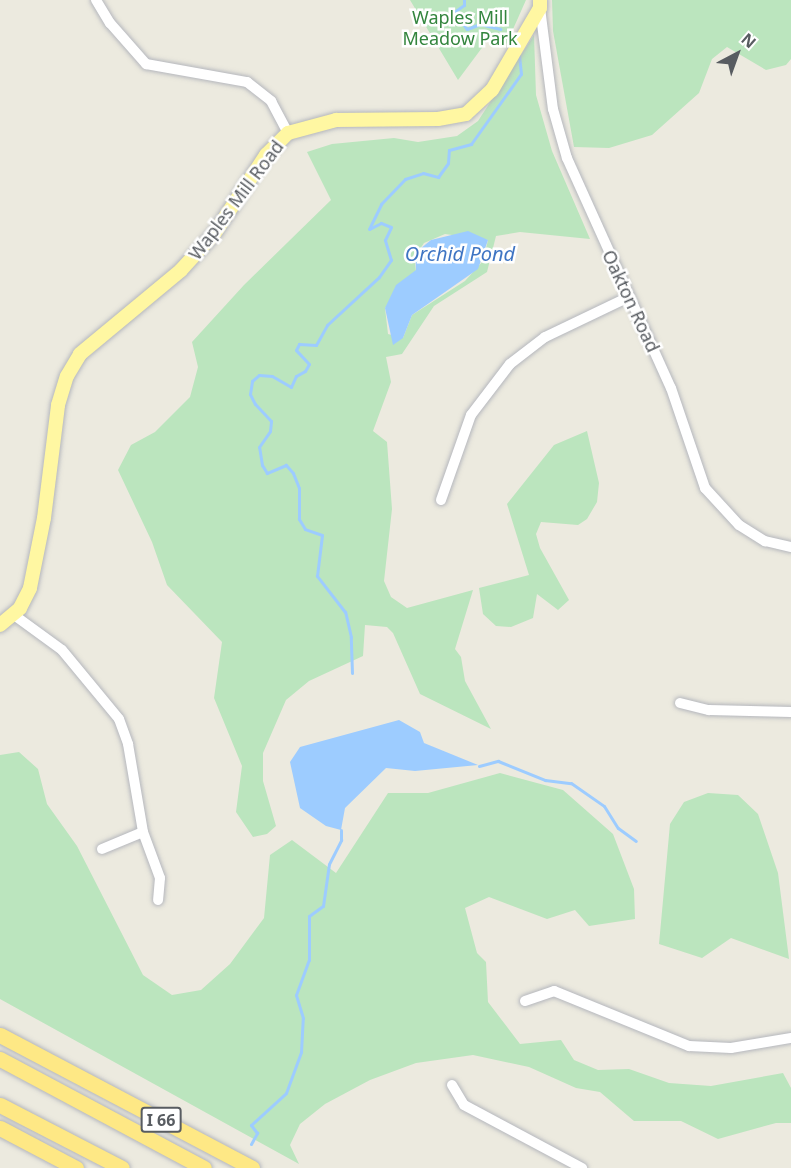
<!DOCTYPE html>
<style>
body{margin:0}
#map{position:relative;width:791px;height:1168px;overflow:hidden;background:#eceadf;font-family:"Noto Sans",sans-serif}
div>[style]{position:absolute}
.green>*{inset:0;background:#bbe5be}
.water>*{inset:0;background:#9dccff}
.stream>*{height:3px;margin:-1.5px;padding:0 1.5px;transform-origin:1.5px;border-radius:1.5px;background:#9dccff}
.roads{filter:drop-shadow(0 0 2px #b5b7bd) drop-shadow(0 0 2px #b5b7bd)}
.minor>*{height:10px;margin:-5px;padding:0 5px;transform-origin:5px;border-radius:5px;background:#fff}
.major>*{height:14px;margin:-7px;padding:0 7px;transform-origin:7px;border-radius:7px;background:#fff7a2}
.highway>*{height:15px;margin:-7.5px;padding:0 7.5px;transform-origin:7.5px;border-radius:7.5px;background:#fee885}
span{translate:-50% -50%;white-space:nowrap;text-align:center;line-height:1.15;-webkit-text-stroke:5px #fff;paint-order:stroke}
.shield-label span{padding:2px 4px;background:#fff;border:2px solid;border-radius:4px;-webkit-text-stroke-width:0}
.shield-label{font-size:16px;color:#585c61;font-weight:700}
.park-label{font-size:18px;color:#33853e}
.street-label{font-size:18px;color:#585c61}
.water-label{font-size:20px;color:#3f75c3;font-style:italic}
.north{position:absolute;left:707px;top:24px;width:60px;height:60px;-webkit-text-stroke:4px #fff;paint-order:stroke;rotate:41deg;font-size:16px;font-weight:700;line-height:24px;text-align:center;color:#585c61}
.north::after{content:'';display:block;margin:auto;width:21px;height:27px;background:#585c61;clip-path:polygon(50% 0,100% 100%,50% 72%,0 100%)}
</style>
<div id="map">
<div class="green">
<i style="clip-path:polygon(410px 0,526px 0,506px 45px,490px 37px,458px 80px)"></i>
<i style="clip-path:polygon(552px 0,791px 0,791px 59px,786px 65px,766px 70px,727px 47px,712px 59px,699px 93px,652px 135px,609px 148px,574px 147px,553px 31px)"></i>
<i style="clip-path:polygon(evenodd,534px 35px,536px 95px,552px 151px,590px 239px,520px 232px,496px 236px,487px 272px,434px 306px,402px 354px,386px 357px,391px 382px,373px 431px,387px 442px,392px 509px,384px 581px,391px 597px,407px 608px,473px 590px,455px 649px,461px 657px,465px 681px,491px 729px,420px 694px,393px 633px,387px 627px,365px 625px,363px 656px,309px 681px,286px 700px,263px 753px,263px 781px,276px 826px,267px 834px,253px 837px,236px 812px,242px 766px,214px 698px,222px 642px,167px 585px,152px 542px,118px 470px,131px 445px,155px 432px,190px 397px,198px 367px,192px 342px,244px 285px,331px 200px,307px 152px,332px 144px,394px 138px,418px 142px,457px 136px,478px 121px,534px 35px,445px 234px,488px 240px,483px 261px,465px 281px,412px 315px,403px 338px,388px 334px,385px 308px,416px 271px,414px 258px,424px 243px,445px 234px)"></i>
<i style="clip-path:polygon(587px 431px,599px 483px,597px 502px,587px 519px,578px 525px,541px 522px,536px 534px,540px 548px,569px 600px,558px 610px,537px 594px,533px 618px,511px 627px,496px 626px,483px 614px,479px 588px,529px 575px,507px 504px,554px 445px)"></i>
<i style="clip-path:polygon(19px 752px,38px 769px,47px 804px,77px 846px,143px 975px,172px 995px,201px 990px,230px 964px,264px 918px,270px 855px,292px 840px,336px 873px,388px 793px,428px 793px,500px 773px,563px 790px,613px 834px,634px 889px,635px 919px,589px 926px,575px 910px,547px 919px,489px 897px,465px 908px,477px 953px,486px 962px,488px 1002px,520px 1044px,561px 1040px,574px 1060px,598px 1070px,629px 1069px,669px 1083px,711px 1086px,783px 1073px,791px 1088px,791px 1123px,776px 1123px,718px 1139px,681px 1121px,634px 1121px,600px 1092px,576px 1088px,529px 1067px,473px 1055px,416px 1063px,370px 1080px,325px 1104px,300px 1124px,290px 1145px,299px 1164px,0 999px,0 755px)"></i>
<i style="clip-path:polygon(708px 793px,738px 795px,758px 814px,778px 873px,789px 959px,731px 938px,702px 958px,659px 944px,670px 824px,684px 802px)"></i>
</div>
<div class="water">
<i style="clip-path:polygon(468px 231px,488px 240px,478px 269px,412px 315px,403px 338px,393px 345px,385px 308px,396px 285px,416px 270px,415px 253px,431px 240px)"></i>
<i style="clip-path:polygon(399px 720px,420px 732px,424px 743px,478px 765px,415px 771px,386px 768px,345px 808px,341px 830px,326px 826px,300px 808px,290px 762px,300px 747px)"></i>
</div>
<div class="stream">
<i style="left:464px;top:0;width:5px;rotate:90deg"></i>
<i style="left:464px;top:5px;width:12px;rotate:145deg"></i>
<i style="left:454px;top:12px;width:21px;rotate:53deg"></i>
<i style="left:467px;top:29px;width:14px;rotate:-21deg"></i>
<i style="left:480px;top:24px;width:21px;rotate:14deg"></i>
<i style="left:352px;top:673px;width:36px;rotate:-92deg"></i>
<i style="left:351px;top:637px;width:26px;rotate:-103deg"></i>
<i style="left:345px;top:612px;width:46px;rotate:-127.9deg"></i>
<i style="left:317px;top:576px;width:41px;rotate:-83deg"></i>
<i style="left:322px;top:535px;width:18px;rotate:-161deg"></i>
<i style="left:305px;top:529px;width:12px;rotate:-121deg"></i>
<i style="left:299px;top:519px;width:31px;rotate:-90deg"></i>
<i style="left:299px;top:488px;width:16px;rotate:-112deg"></i>
<i style="left:293px;top:473px;width:11px;rotate:-131deg"></i>
<i style="left:286px;top:465px;width:21px;rotate:157deg"></i>
<i style="left:267px;top:473px;width:9px;rotate:-122deg"></i>
<i style="left:262px;top:465px;width:18px;rotate:-99deg"></i>
<i style="left:259px;top:447px;width:19px;rotate:-55deg"></i>
<i style="left:270px;top:431px;width:10px;rotate:-84deg"></i>
<i style="left:271px;top:421px;width:23px;rotate:-133deg"></i>
<i style="left:255px;top:404px;width:11px;rotate:-117deg"></i>
<i style="left:250px;top:394px;width:13px;rotate:-81deg"></i>
<i style="left:252px;top:381px;width:9px;rotate:-41deg"></i>
<i style="left:259px;top:375px;width:13px;rotate:4deg"></i>
<i style="left:272px;top:376px;width:22px;rotate:30deg"></i>
<i style="left:291px;top:387px;width:12px;rotate:-66deg"></i>
<i style="left:296px;top:376px;width:10px;rotate:-29deg"></i>
<i style="left:305px;top:371px;width:8px;rotate:-60deg"></i>
<i style="left:309px;top:364px;width:19px;rotate:-133deg"></i>
<i style="left:296px;top:350px;width:7px;rotate:-63deg"></i>
<i style="left:299px;top:344px;width:17px;rotate:3deg"></i>
<i style="left:316px;top:345px;width:23px;rotate:-61deg"></i>
<i style="left:327px;top:325px;width:71px;rotate:-42.7deg"></i>
<i style="left:379px;top:277px;width:21px;rotate:-55deg"></i>
<i style="left:391px;top:260px;width:21px;rotate:-107deg"></i>
<i style="left:385px;top:240px;width:14px;rotate:-65deg"></i>
<i style="left:391px;top:227px;width:11px;rotate:-158deg"></i>
<i style="left:381px;top:223px;width:13px;rotate:153deg"></i>
<i style="left:369px;top:229px;width:28px;rotate:-64deg"></i>
<i style="left:381px;top:204px;width:35px;rotate:-46deg"></i>
<i style="left:405px;top:179px;width:19px;rotate:-18deg"></i>
<i style="left:423px;top:173px;width:16px;rotate:15deg"></i>
<i style="left:438px;top:177px;width:17px;rotate:-54deg"></i>
<i style="left:448px;top:163px;width:13px;rotate:-86deg"></i>
<i style="left:449px;top:150px;width:23px;rotate:-15deg"></i>
<i style="left:471px;top:144px;width:86px;rotate:-54.5deg"></i>
<i style="left:521px;top:74px;width:19px;rotate:-96deg"></i>
<i style="left:479px;top:766px;width:20px;rotate:-15deg"></i>
<i style="left:498px;top:761px;width:51px;rotate:22deg"></i>
<i style="left:545px;top:780px;width:26px;rotate:7deg"></i>
<i style="left:571px;top:783px;width:40px;rotate:34.9deg"></i>
<i style="left:604px;top:806px;width:26px;rotate:58deg"></i>
<i style="left:618px;top:828px;width:22px;rotate:36deg"></i>
<i style="left:251px;top:1144px;width:13px;rotate:-61deg"></i>
<i style="left:257px;top:1133px;width:10px;rotate:-127deg"></i>
<i style="left:251px;top:1125px;width:47px;rotate:-42.4deg"></i>
<i style="left:286px;top:1093px;width:44px;rotate:-69.9deg"></i>
<i style="left:301px;top:1052px;width:34px;rotate:-87deg"></i>
<i style="left:303px;top:1018px;width:24px;rotate:-107deg"></i>
<i style="left:296px;top:995px;width:37px;rotate:-70deg"></i>
<i style="left:309px;top:960px;width:44px;rotate:-90deg"></i>
<i style="left:309px;top:916px;width:17px;rotate:-36deg"></i>
<i style="left:323px;top:906px;width:42px;rotate:-81.9deg"></i>
<i style="left:329px;top:864px;width:27px;rotate:-63deg"></i>
<i style="left:341px;top:840px;width:10px;rotate:-90deg"></i>
</div>
<div class="roads">
<div class="minor">
<i style="left:96px;top:0;width:27px;rotate:59deg"></i>
<i style="left:110px;top:23px;width:55px;rotate:48.7deg"></i>
<i style="left:146px;top:64px;width:103px;rotate:10.1deg"></i>
<i style="left:247px;top:82px;width:31px;rotate:38deg"></i>
<i style="left:271px;top:101px;width:36px;rotate:62deg"></i>
<i style="left:540px;top:8px;width:102px;rotate:82.7deg"></i>
<i style="left:553px;top:109px;width:51px;rotate:74.1deg"></i>
<i style="left:567px;top:158px;width:252px;rotate:65.7deg"></i>
<i style="left:671px;top:388px;width:106px;rotate:71.2deg"></i>
<i style="left:705px;top:488px;width:50px;rotate:47.4deg"></i>
<i style="left:739px;top:525px;width:31px;rotate:32deg"></i>
<i style="left:765px;top:541px;width:27px;rotate:13deg"></i>
<i style="left:441px;top:500px;width:90px;rotate:-70.6deg"></i>
<i style="left:471px;top:415px;width:64px;rotate:-52.6deg"></i>
<i style="left:510px;top:364px;width:44px;rotate:-37.6deg"></i>
<i style="left:545px;top:337px;width:93px;rotate:-25.5deg"></i>
<i style="left:14px;top:615px;width:59px;rotate:36.1deg"></i>
<i style="left:62px;top:650px;width:89px;rotate:50.4deg"></i>
<i style="left:119px;top:719px;width:27px;rotate:70deg"></i>
<i style="left:128px;top:744px;width:89px;rotate:80.3deg"></i>
<i style="left:143px;top:832px;width:49px;rotate:69.7deg"></i>
<i style="left:160px;top:878px;width:22px;rotate:95deg"></i>
<i style="left:680px;top:703px;width:30px;rotate:14deg"></i>
<i style="left:709px;top:710px;width:82px;rotate:1.4deg"></i>
<i style="left:102px;top:849px;width:44px;rotate:-22.5deg"></i>
<i style="left:525px;top:1001px;width:31px;rotate:-19deg"></i>
<i style="left:554px;top:991px;width:146px;rotate:22.2deg"></i>
<i style="left:689px;top:1046px;width:42px;rotate:2.7deg"></i>
<i style="left:731px;top:1048px;width:61px;rotate:-9.5deg"></i>
<i style="left:452px;top:1085px;width:23px;rotate:59deg"></i>
<i style="left:464px;top:1105px;width:134px;rotate:28.1deg"></i>
</div>
<div class="major">
<i style="left:0;top:625px;width:26px;rotate:-40deg"></i>
<i style="left:20px;top:608px;width:22px;rotate:-63deg"></i>
<i style="left:30px;top:588px;width:71px;rotate:-78.7deg"></i>
<i style="left:44px;top:518px;width:114px;rotate:-82.9deg"></i>
<i style="left:58px;top:405px;width:30px;rotate:-73deg"></i>
<i style="left:67px;top:376px;width:26px;rotate:-59deg"></i>
<i style="left:80px;top:354px;width:131px;rotate:-39.7deg"></i>
<i style="left:181px;top:270px;width:49px;rotate:-47.5deg"></i>
<i style="left:214px;top:234px;width:95px;rotate:-56.6deg"></i>
<i style="left:266px;top:155px;width:31px;rotate:-45deg"></i>
<i style="left:288px;top:133px;width:50px;rotate:-15.2deg"></i>
<i style="left:336px;top:120px;width:102px;rotate:-0.6deg"></i>
<i style="left:438px;top:119px;width:28px;rotate:-10deg"></i>
<i style="left:466px;top:114px;width:35px;rotate:-43deg"></i>
<i style="left:492px;top:90px;width:95px;rotate:-59.7deg"></i>
<i style="left:540px;top:8px;width:8px;rotate:-90deg"></i>
</div>
<div class="highway">
<i style="left:0;top:1035px;width:285px;rotate:27.8deg"></i>
<i style="left:0;top:1059px;width:231px;rotate:28.1deg"></i>
<i style="left:0;top:1105px;width:137px;rotate:27.3deg"></i>
<i style="left:0;top:1128px;width:86px;rotate:27.8deg"></i>
</div>
</div>
<div class="shield-label">
<span style="left:161px;top:1120px">I 66</span>
</div>
<div class="park-label">
<span style="left:460px;top:28px">Waples Mill<br>Meadow Park</span>
</div>
<div class="street-label">
<span style="left:236px;top:200px;rotate:-53deg">Waples Mill Road</span>
<span style="left:631px;top:301px;rotate:65deg">Oakton Road</span>
</div>
<div class="water-label">
<span style="left:460px;top:253px">Orchid Pond</span>
</div>
<div class="north">N</div>
</div>
